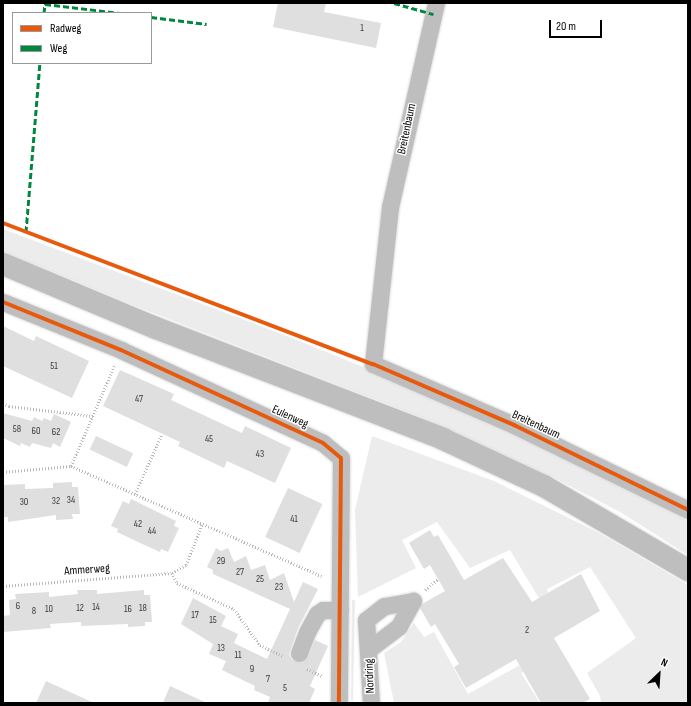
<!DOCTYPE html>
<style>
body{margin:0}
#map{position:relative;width:691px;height:706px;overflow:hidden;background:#fff;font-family:"Sofia Sans Condensed",sans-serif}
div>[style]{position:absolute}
.green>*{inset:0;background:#ececec}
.building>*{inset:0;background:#dfdfdf;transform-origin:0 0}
.path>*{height:2.5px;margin-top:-1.25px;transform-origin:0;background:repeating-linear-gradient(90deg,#b9b9b9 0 1px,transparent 0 3px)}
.roads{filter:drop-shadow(0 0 1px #dbdbdb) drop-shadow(0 0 1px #dbdbdb)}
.minor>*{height:17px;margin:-8.5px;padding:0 8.5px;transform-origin:8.5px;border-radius:8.5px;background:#bebebe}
.major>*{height:22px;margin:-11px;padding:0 11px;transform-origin:11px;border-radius:11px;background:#bebebe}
.quiet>*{height:3px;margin-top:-1.5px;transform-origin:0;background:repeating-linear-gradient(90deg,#00873e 0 6px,transparent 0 9px)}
.cycleway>*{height:4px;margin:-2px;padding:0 2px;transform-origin:2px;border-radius:2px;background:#e8590c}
span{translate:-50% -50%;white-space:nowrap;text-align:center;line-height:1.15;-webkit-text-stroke:3px #fff;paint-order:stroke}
.number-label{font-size:10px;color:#383838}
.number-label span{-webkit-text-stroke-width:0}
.street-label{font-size:12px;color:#000}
.frame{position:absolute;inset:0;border:4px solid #000;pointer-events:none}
.legend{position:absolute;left:12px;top:12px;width:140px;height:52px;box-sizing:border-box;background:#fff;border:1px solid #999;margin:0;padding:5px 7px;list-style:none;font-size:12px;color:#000}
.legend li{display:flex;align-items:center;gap:8px;height:20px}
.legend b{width:20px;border:1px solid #999}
.north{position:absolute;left:639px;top:654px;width:40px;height:40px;-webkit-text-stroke:3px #fff;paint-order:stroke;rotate:25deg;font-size:11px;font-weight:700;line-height:16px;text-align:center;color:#000}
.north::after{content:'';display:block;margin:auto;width:14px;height:18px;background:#000;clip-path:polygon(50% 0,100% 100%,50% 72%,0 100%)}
.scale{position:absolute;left:549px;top:20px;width:53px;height:18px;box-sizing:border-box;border:2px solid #000;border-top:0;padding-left:5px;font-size:12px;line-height:14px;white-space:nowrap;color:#000;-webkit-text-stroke:3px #fff;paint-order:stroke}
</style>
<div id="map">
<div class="green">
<i style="clip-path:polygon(3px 229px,287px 336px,410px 386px,605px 474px,688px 521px,688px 555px,620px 512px,553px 477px,413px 414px,136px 306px,3px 251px)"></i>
<i style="clip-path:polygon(372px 436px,494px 481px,597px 532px,688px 585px,688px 703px,601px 703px,600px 696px,587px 673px,636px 638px,590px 567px,547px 589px,550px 601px,543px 605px,510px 550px,470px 568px,437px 522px,402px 540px,416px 568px,358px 597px,355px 510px)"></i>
<i style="clip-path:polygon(352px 600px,355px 600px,353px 701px,351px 700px)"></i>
<i style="clip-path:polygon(414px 623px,424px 637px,434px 632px,468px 694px,527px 661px,532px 668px,521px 673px,540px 703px,394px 703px,384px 653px,401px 642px)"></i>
</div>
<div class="building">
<i style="clip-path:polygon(278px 3px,326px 3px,324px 12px,381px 23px,376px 48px,273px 27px)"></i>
<i style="clip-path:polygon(3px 326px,34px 341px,36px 336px,89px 361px,72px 398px,3px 366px)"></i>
<i style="clip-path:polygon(120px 370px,174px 394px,171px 400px,242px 433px,245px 426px,291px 448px,275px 483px,227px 461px,224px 468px,178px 446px,180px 442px,103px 406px)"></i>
<i style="clip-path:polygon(3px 413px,32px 421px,34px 417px,42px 421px,44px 418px,51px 421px,54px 414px,71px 422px,60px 447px,53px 443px,51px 448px,32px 443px,30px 447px,21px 443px,20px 446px,3px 438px)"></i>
<i style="left:96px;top:436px;width:41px;height:15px;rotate:25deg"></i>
<i style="clip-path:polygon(72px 482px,72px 487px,78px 487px,80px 514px,72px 514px,73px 519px,56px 520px,56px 515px,8px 522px,8px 517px,3px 517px,3px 485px,25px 484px,25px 489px,53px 488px,53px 483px)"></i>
<i style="left:288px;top:488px;width:38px;height:54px;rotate:25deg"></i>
<i style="clip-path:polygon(131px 499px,176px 521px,174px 526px,179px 528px,168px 552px,161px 549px,160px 552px,138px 542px,117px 532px,118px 529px,111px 526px,123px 501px,129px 504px)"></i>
<i style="clip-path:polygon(430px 530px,434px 537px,438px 535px,464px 580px,503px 558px,532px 602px,581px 574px,600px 611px,554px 638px,590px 699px,582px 703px,541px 703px,516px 659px,466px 688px,454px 667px,459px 664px,435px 624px,431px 627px,420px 608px,422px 604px,445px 591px,430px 565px,424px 569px,409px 543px)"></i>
<i style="clip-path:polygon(216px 548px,221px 551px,228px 548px,234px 562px,246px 556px,251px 570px,265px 565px,270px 580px,284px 573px,294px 602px,303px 582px,318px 589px,298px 628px,289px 654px,292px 660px,301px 663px,308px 657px,315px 640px,328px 646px,310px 686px,315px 689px,309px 703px,268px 703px,270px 697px,254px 690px,255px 686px,222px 670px,226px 661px,209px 654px,213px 644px,181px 624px,193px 598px,226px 616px,221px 626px,238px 634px,234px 643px,267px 659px,290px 609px,213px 574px,213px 570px,207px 567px)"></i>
<i style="clip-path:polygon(77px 590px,97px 590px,97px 594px,144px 590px,144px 595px,150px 595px,152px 622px,145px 622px,145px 626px,128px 627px,128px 624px,81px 626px,81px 622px,50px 624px,51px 628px,3px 632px,3px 616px,10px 615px,9px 600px,16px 599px,15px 594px,49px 592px,49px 597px,78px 594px)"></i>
<i style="clip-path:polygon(46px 681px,94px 703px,36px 703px)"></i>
<i style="clip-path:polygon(170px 686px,207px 703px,163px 703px)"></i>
</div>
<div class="path">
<i style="left:3px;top:403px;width:7px;rotate:27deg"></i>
<i style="left:9px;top:406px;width:85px;rotate:6.8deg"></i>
<i style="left:71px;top:466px;width:109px;rotate:-66.7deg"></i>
<i style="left:3px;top:472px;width:68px;rotate:-5deg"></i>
<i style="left:71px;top:466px;width:274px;rotate:23.7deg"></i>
<i style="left:135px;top:494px;width:64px;rotate:-65.9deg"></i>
<i style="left:172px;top:573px;width:11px;rotate:63deg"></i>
<i style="left:177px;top:583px;width:63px;rotate:24.5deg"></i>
<i style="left:234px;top:609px;width:44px;rotate:54.2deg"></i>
<i style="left:260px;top:645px;width:25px;rotate:26deg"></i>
<i style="left:3px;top:586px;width:169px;rotate:-4.4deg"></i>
<i style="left:172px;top:573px;width:16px;rotate:-30deg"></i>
<i style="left:186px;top:565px;width:44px;rotate:-68.7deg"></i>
<i style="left:425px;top:590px;width:17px;rotate:-40deg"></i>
<i style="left:307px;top:669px;width:17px;rotate:25deg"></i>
</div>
<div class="roads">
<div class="minor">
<i style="left:436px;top:3px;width:209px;rotate:102.7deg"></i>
<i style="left:390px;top:207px;width:158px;rotate:96.2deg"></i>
<i style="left:373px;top:364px;width:154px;rotate:23.4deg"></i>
<i style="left:514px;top:425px;width:194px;rotate:26deg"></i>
<i style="left:3px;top:302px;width:127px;rotate:22.1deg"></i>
<i style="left:121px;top:350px;width:222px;rotate:24.7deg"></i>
<i style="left:323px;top:443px;width:23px;rotate:40deg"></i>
<i style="left:341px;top:458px;width:245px;rotate:90.5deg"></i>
<i style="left:369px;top:649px;width:38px;rotate:-37deg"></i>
<i style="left:399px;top:626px;width:29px;rotate:-61deg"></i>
<i style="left:413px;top:601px;width:29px;rotate:170deg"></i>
<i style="left:384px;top:606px;width:23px;rotate:142deg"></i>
<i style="left:366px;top:620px;width:83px;rotate:86.6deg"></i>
<i style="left:299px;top:653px;width:22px;rotate:-69deg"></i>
<i style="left:307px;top:632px;width:21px;rotate:-61deg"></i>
<i style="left:317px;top:614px;width:7px;rotate:-34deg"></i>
<i style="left:323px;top:610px;width:17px"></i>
</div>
<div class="major">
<i style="left:3px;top:264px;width:166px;rotate:22.7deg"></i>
<i style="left:156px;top:328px;width:308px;rotate:21.1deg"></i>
<i style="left:443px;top:439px;width:111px;rotate:25deg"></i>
<i style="left:544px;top:486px;width:167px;rotate:30.3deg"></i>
</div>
</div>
<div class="quiet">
<i style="left:394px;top:3px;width:41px;rotate:15.8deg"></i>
<i style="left:45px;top:4px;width:77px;rotate:6.8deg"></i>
<i style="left:44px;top:13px;width:10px;rotate:-84deg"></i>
<i style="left:151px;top:17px;width:56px;rotate:7.1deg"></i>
<i style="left:26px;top:232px;width:170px;rotate:-85.3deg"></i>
</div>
<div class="cycleway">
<i style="left:3px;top:223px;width:396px;rotate:20.9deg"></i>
<i style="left:373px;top:364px;width:154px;rotate:23.4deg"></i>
<i style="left:514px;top:425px;width:194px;rotate:26deg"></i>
<i style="left:3px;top:302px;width:127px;rotate:22.1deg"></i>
<i style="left:121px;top:350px;width:222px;rotate:24.7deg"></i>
<i style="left:323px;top:443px;width:23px;rotate:40deg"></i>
<i style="left:341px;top:458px;width:245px;rotate:90.5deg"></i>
</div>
<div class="number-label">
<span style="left:362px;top:29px">1</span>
<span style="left:54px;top:367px">51</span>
<span style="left:139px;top:400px">47</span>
<span style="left:17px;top:430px">58</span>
<span style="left:36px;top:432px">60</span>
<span style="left:56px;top:433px">62</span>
<span style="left:209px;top:440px">45</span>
<span style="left:260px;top:455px">43</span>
<span style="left:71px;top:501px">34</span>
<span style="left:56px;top:502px">32</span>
<span style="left:24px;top:503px">30</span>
<span style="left:294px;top:520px">41</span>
<span style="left:138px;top:525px">42</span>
<span style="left:152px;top:532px">44</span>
<span style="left:221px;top:562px">29</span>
<span style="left:240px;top:573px">27</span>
<span style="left:260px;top:580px">25</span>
<span style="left:279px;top:588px">23</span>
<span style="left:18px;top:607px">6</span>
<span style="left:96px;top:608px">14</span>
<span style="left:80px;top:609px">12</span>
<span style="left:143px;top:609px">18</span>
<span style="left:49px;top:610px">10</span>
<span style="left:128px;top:610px">16</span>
<span style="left:34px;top:612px">8</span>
<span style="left:195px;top:616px">17</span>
<span style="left:213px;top:621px">15</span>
<span style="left:527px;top:631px">2</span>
<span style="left:221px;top:649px">13</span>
<span style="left:238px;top:656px">11</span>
<span style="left:252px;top:670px">9</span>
<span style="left:268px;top:680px">7</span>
<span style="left:285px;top:689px">5</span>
</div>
<div class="street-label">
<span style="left:407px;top:129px;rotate:-78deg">Breitenbaum</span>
<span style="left:290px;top:417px;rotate:25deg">Eulenweg</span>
<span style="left:536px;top:425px;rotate:25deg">Breitenbaum</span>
<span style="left:87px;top:570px;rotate:-4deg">Ammerweg</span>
<span style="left:370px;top:676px;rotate:-92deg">Nordring</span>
</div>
<div class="frame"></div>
<ul class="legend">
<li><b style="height:5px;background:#e8590c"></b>Radweg</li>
<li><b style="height:5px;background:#00873e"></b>Weg</li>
</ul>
<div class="north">N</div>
<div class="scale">20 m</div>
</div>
